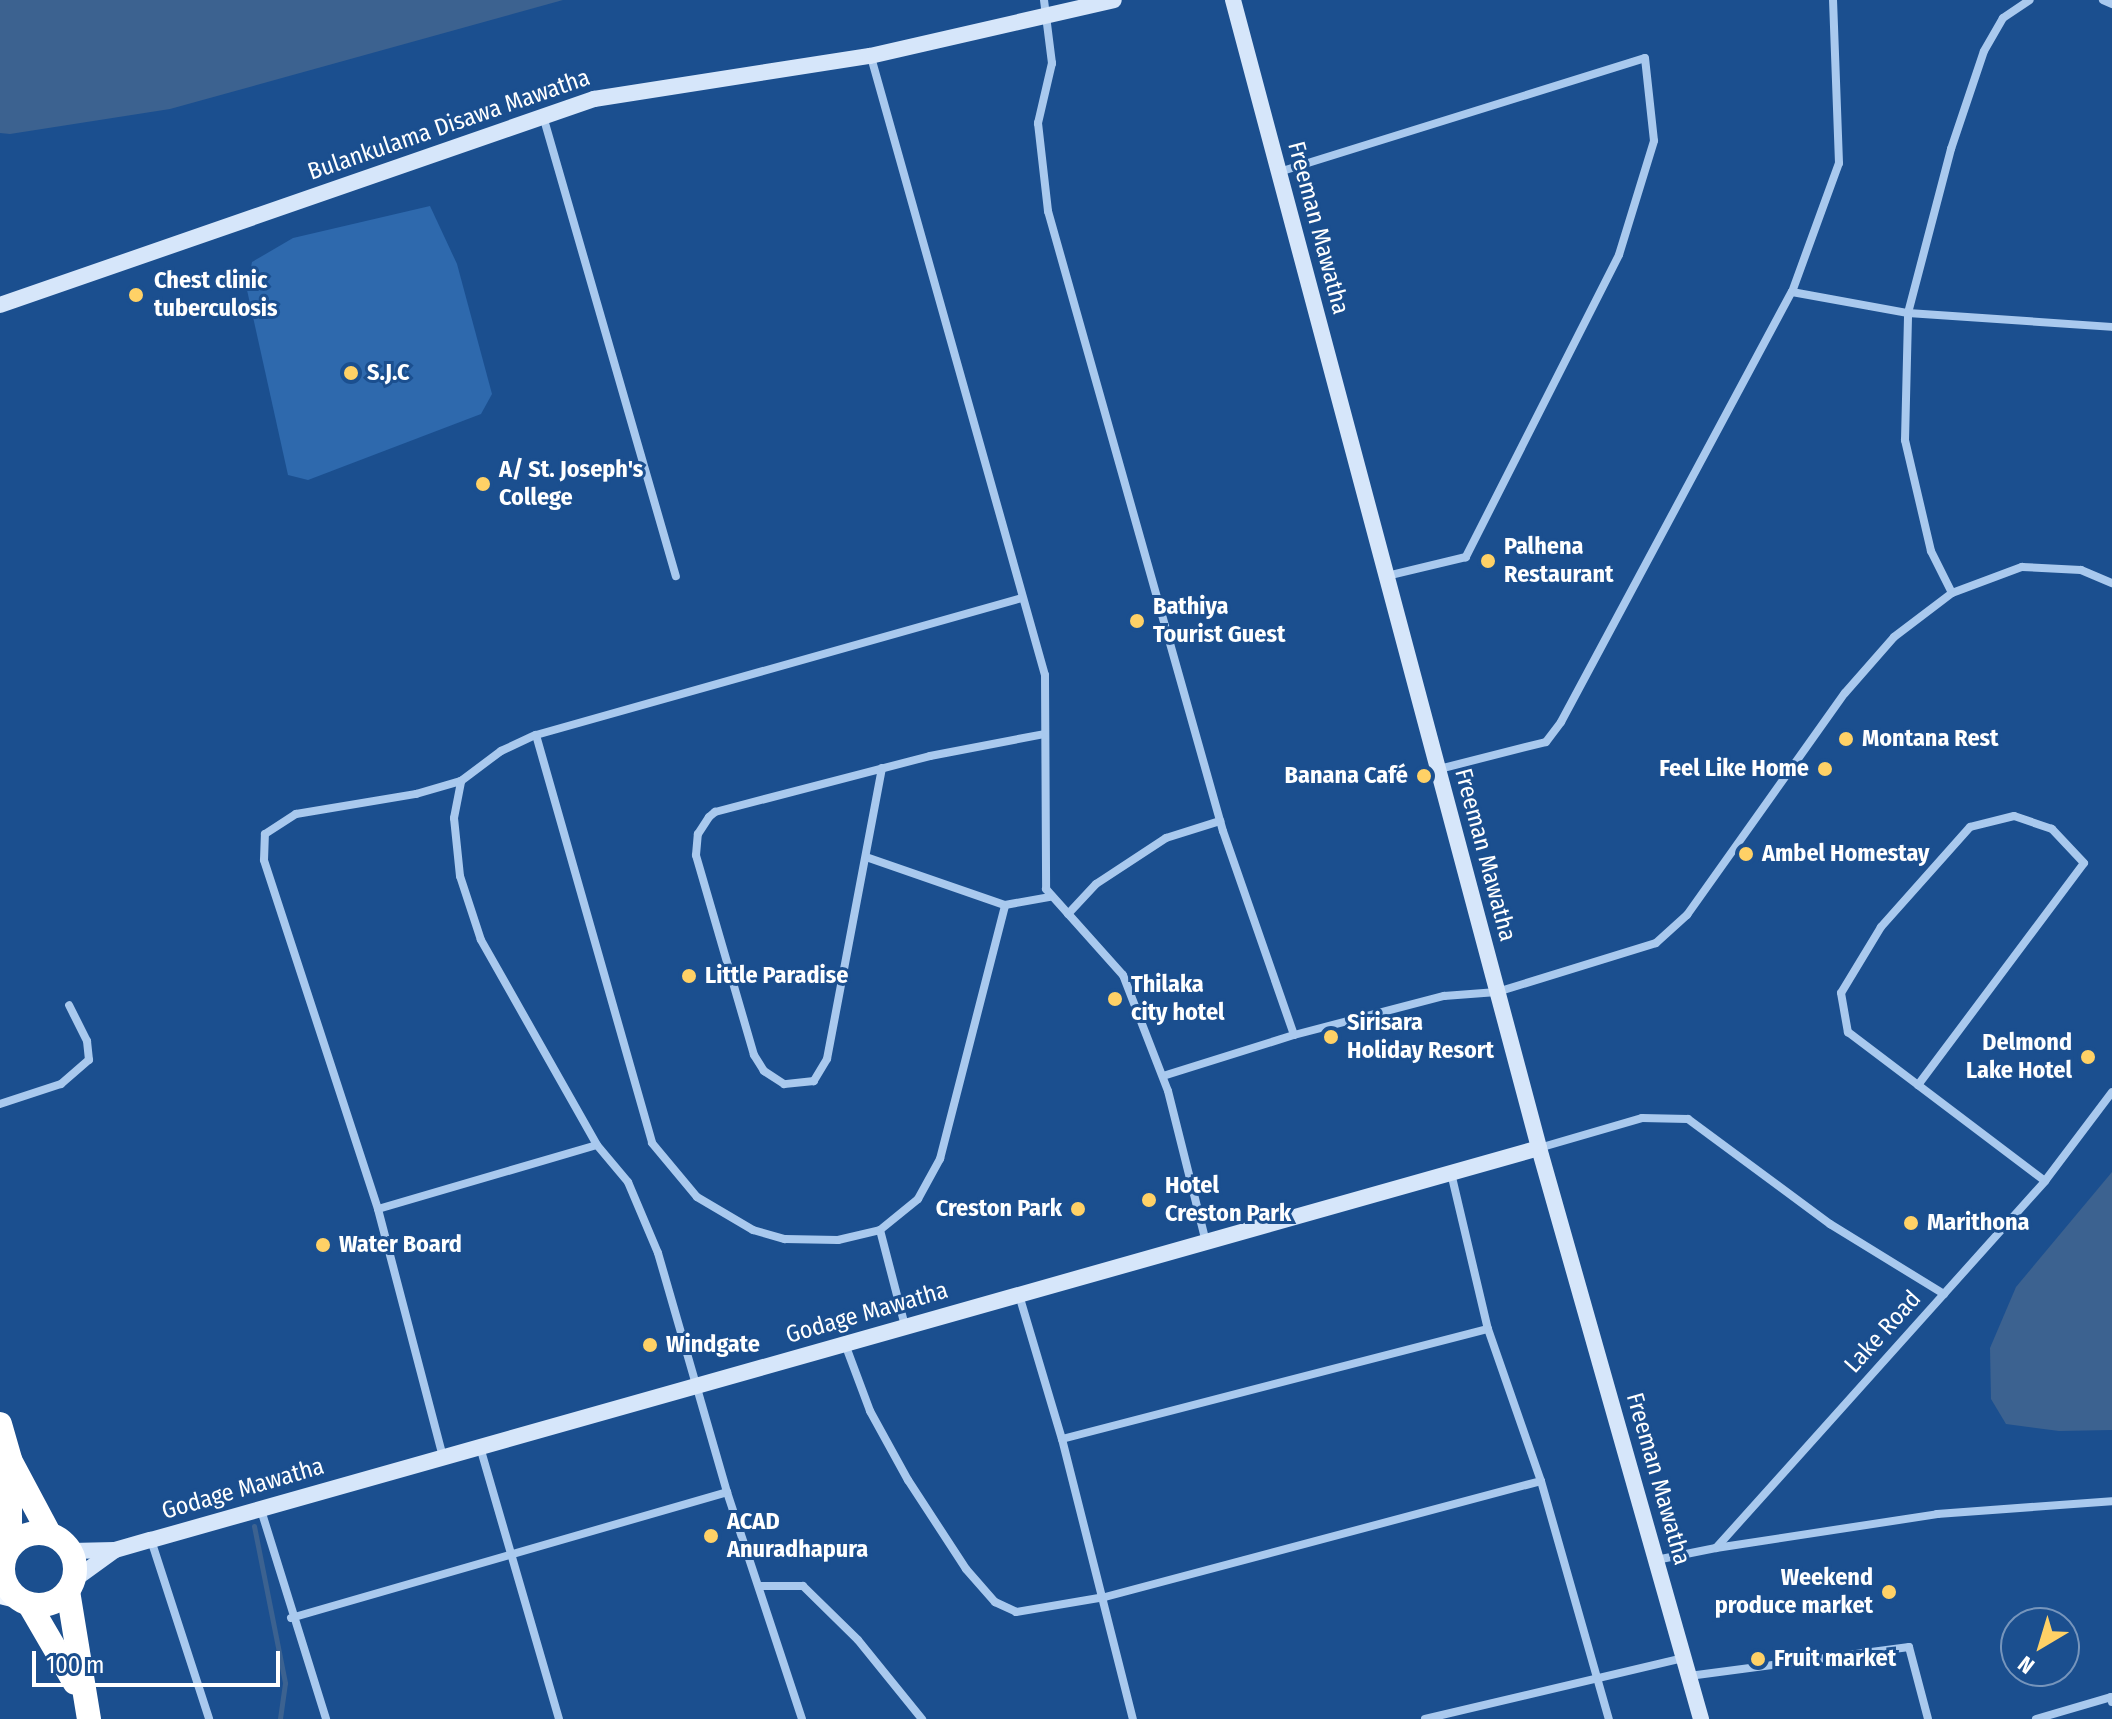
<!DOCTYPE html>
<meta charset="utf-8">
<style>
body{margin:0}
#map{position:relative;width:2112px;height:1719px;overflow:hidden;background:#1b4f8f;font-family:"Fira Sans Condensed",sans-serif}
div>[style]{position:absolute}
.green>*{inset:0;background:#2e69ad}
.water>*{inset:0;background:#3c6290}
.stream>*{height:5px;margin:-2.5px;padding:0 2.5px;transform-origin:2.5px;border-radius:2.5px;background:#3c6290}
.street>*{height:8px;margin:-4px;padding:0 4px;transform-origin:4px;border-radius:4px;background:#a9c9ee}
.secondary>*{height:16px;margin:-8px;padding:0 8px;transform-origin:8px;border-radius:8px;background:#d6e6fa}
.primary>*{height:20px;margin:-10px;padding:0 10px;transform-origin:10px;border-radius:10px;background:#f0f6ff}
.highway>*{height:24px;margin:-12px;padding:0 12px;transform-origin:12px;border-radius:12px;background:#fff}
.highway>.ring{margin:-12px;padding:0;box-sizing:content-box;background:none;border:24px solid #fff;border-radius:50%}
.dots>*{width:22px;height:22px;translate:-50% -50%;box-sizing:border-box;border:4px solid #1b4f8f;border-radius:50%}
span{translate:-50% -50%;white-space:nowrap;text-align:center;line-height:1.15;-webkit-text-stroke:6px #1b4f8f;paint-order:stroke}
.street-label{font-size:24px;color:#fff}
.poi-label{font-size:24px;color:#fff;font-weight:700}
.left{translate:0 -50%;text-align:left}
.right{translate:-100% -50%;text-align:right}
.north{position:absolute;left:2000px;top:1607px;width:80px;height:80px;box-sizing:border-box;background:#1b4f8f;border:2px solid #7695bc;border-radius:50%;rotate:218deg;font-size:22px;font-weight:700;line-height:32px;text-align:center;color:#fff}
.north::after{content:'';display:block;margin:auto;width:28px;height:36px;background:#ffd166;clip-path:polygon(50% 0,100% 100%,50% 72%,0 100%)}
.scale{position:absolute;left:32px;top:1651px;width:248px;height:36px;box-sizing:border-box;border:4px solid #fff;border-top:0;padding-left:10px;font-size:24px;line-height:28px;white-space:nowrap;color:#fff;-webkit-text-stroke:6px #1b4f8f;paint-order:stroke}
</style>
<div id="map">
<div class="green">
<i style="clip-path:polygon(430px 206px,457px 264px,492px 394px,481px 414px,308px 480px,288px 475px,247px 290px,252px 262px,293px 238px)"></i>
</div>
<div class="water">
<i style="clip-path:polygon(0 0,563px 0,170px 109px,10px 134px,0 133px)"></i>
<i style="clip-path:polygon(2112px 1172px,2112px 1430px,2059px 1431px,2006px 1424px,1991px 1399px,1990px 1348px,2016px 1287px)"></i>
</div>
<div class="stream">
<i style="left:254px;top:1526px;width:160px;rotate:78.8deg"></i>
<i style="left:285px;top:1683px;width:36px;rotate:98deg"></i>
</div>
<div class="street">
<i style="left:1044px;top:0;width:64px;rotate:82.8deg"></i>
<i style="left:1052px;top:63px;width:62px;rotate:103.1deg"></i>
<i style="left:1038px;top:123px;width:89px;rotate:83.5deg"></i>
<i style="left:1048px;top:211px;width:644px;rotate:74.24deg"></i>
<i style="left:1223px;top:831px;width:216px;rotate:70.8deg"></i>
<i style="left:2103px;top:0;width:10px;rotate:24deg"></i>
<i style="left:871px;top:57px;width:642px;rotate:74.28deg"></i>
<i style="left:1045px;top:675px;width:214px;rotate:89.7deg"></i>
<i style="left:1046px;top:889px;width:115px;rotate:48.2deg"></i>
<i style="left:1123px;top:975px;width:124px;rotate:68.8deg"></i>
<i style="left:1168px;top:1091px;width:156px;rotate:75.9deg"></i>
<i style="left:543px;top:116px;width:479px;rotate:73.9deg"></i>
<i style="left:1279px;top:172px;width:383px;rotate:-17.3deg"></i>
<i style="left:1645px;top:58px;width:83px;rotate:83.8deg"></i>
<i style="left:1654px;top:141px;width:119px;rotate:107.1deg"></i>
<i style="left:1619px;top:255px;width:339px;rotate:116.9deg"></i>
<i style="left:1466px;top:557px;width:81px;rotate:166.5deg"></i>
<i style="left:1792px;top:292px;width:118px;rotate:10.3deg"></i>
<i style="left:1908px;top:313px;width:204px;rotate:3.9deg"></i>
<i style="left:1952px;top:593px;width:47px;rotate:-116.6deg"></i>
<i style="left:1931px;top:551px;width:114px;rotate:-103.2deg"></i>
<i style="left:1905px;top:440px;width:127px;rotate:-88.6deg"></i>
<i style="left:1908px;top:313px;width:170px;rotate:-75.3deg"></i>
<i style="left:1951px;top:149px;width:103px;rotate:-71.4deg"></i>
<i style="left:1984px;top:51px;width:38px;rotate:-60deg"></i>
<i style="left:2003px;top:18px;width:32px;rotate:-34deg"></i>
<i style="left:536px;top:735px;width:424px;rotate:74.1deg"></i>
<i style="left:652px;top:1143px;width:70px;rotate:50.2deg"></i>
<i style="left:697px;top:1197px;width:65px;rotate:30.5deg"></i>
<i style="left:753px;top:1230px;width:33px;rotate:16deg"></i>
<i style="left:785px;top:1239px;width:53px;rotate:1.1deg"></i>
<i style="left:838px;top:1240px;width:43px;rotate:-13.4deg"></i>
<i style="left:880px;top:1230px;width:49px;rotate:-39.2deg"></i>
<i style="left:918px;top:1199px;width:46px;rotate:-61.2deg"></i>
<i style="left:940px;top:1159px;width:262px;rotate:-75.6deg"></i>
<i style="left:882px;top:768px;width:296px;rotate:100.7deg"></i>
<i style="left:827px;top:1059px;width:26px;rotate:121deg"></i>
<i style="left:814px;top:1081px;width:30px;rotate:174deg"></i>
<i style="left:784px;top:1084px;width:24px;rotate:-147deg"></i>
<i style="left:764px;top:1071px;width:19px;rotate:-122deg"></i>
<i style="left:754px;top:1055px;width:208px;rotate:-106.2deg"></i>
<i style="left:696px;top:855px;width:21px;rotate:-85deg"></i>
<i style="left:698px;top:834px;width:20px;rotate:-57deg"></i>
<i style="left:709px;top:817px;width:8px;rotate:-40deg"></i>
<i style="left:715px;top:812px;width:222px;rotate:-14.6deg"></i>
<i style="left:930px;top:756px;width:116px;rotate:-10.9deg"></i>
<i style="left:1439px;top:769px;width:110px;rotate:-14.2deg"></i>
<i style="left:1546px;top:742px;width:25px;rotate:-53deg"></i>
<i style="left:1561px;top:722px;width:488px;rotate:-61.8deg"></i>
<i style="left:1792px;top:292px;width:137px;rotate:-70deg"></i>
<i style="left:1839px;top:163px;width:163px;rotate:-92.1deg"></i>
<i style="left:866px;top:857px;width:147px;rotate:19.1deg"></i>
<i style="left:1005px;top:905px;width:46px;rotate:-10.1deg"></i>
<i style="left:1068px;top:914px;width:41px;rotate:-47deg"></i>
<i style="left:1096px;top:884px;width:84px;rotate:-33.3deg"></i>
<i style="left:1166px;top:838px;width:57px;rotate:-17.5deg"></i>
<i style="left:1163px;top:1076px;width:137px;rotate:-17.4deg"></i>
<i style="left:1294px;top:1035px;width:155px;rotate:-14.6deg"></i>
<i style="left:1444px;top:996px;width:53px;rotate:-4.3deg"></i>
<i style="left:1497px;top:992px;width:166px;rotate:-17.1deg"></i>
<i style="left:1656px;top:943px;width:42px;rotate:-42.1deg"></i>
<i style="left:1687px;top:915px;width:272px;rotate:-54.6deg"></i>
<i style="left:1845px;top:693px;width:74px;rotate:-48.8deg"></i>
<i style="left:1894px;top:637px;width:73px;rotate:-37.2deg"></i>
<i style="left:1952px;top:593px;width:75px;rotate:-20.4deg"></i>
<i style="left:2022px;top:567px;width:59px;rotate:2.9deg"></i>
<i style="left:2081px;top:570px;width:34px;rotate:23deg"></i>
<i style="left:1918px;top:1085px;width:277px;rotate:-53.2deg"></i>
<i style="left:2084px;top:863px;width:47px;rotate:-133.3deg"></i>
<i style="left:2052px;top:829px;width:40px;rotate:-161.1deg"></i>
<i style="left:2014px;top:816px;width:45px;rotate:166deg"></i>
<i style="left:1970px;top:827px;width:134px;rotate:131.7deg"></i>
<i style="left:1881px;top:927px;width:77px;rotate:121.2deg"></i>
<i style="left:1841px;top:993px;width:40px;rotate:80deg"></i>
<i style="left:1848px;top:1032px;width:88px;rotate:37.1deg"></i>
<i style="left:1918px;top:1085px;width:159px;rotate:37.1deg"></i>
<i style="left:0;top:1104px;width:64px;rotate:-18.2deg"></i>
<i style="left:61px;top:1084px;width:37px;rotate:-41deg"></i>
<i style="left:89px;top:1060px;width:19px;rotate:-96deg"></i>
<i style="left:87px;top:1041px;width:40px;rotate:-116.6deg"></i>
<i style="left:1539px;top:1148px;width:107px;rotate:-16.2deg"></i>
<i style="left:1642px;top:1118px;width:46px;rotate:1.2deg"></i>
<i style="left:1688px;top:1119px;width:177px;rotate:36.5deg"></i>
<i style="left:1830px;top:1224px;width:134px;rotate:31.6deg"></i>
<i style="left:1451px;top:1173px;width:160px;rotate:76.7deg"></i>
<i style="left:1488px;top:1329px;width:161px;rotate:70.8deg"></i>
<i style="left:1541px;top:1481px;width:248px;rotate:74.1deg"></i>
<i style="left:378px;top:1209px;width:228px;rotate:-16.3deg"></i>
<i style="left:880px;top:1230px;width:99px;rotate:75.4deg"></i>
<i style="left:1019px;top:1295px;width:150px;rotate:73.4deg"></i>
<i style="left:1062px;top:1439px;width:289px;rotate:75.8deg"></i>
<i style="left:845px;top:1344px;width:72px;rotate:69.5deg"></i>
<i style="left:870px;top:1411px;width:79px;rotate:61.2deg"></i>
<i style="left:908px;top:1480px;width:106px;rotate:56.9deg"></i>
<i style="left:966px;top:1569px;width:44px;rotate:48.7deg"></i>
<i style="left:995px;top:1602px;width:23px;rotate:25deg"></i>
<i style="left:1016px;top:1612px;width:90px;rotate:-9.6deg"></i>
<i style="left:1105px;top:1597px;width:451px;rotate:-14.9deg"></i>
<i style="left:1062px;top:1439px;width:440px;rotate:-14.5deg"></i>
<i style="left:480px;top:1447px;width:283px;rotate:73.8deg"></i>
<i style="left:443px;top:1457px;width:256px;rotate:-104.7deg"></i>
<i style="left:378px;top:1209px;width:367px;rotate:-108.1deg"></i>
<i style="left:264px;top:860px;width:26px;rotate:-88deg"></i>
<i style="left:265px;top:834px;width:37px;rotate:-33deg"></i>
<i style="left:296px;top:814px;width:122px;rotate:-9.5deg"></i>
<i style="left:416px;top:794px;width:47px;rotate:-16.1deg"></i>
<i style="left:261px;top:1510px;width:219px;rotate:72.7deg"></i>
<i style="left:151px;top:1540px;width:188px;rotate:72deg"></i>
<i style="left:1716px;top:1548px;width:224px;rotate:-8.7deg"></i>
<i style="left:1937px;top:1514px;width:175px;rotate:-4.2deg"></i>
<i style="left:1656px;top:1560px;width:61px;rotate:-11.3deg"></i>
<i style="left:1716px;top:1548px;width:493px;rotate:-48.1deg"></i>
<i style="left:2045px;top:1181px;width:111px;rotate:-53deg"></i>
<i style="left:761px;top:1586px;width:42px"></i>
<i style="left:803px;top:1586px;width:77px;rotate:44.5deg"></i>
<i style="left:858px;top:1640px;width:102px;rotate:51deg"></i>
<i style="left:291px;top:1618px;width:454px;rotate:-16.1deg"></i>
<i style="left:1689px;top:1676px;width:222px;rotate:-7.5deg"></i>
<i style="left:1909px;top:1647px;width:74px;rotate:75.2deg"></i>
<i style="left:802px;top:1719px;width:239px;rotate:-108.3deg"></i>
<i style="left:727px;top:1492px;width:249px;rotate:-106.1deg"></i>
<i style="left:658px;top:1253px;width:77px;rotate:-112.9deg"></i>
<i style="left:628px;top:1182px;width:48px;rotate:-130deg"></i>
<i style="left:597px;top:1145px;width:236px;rotate:-119.5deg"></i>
<i style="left:481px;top:940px;width:67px;rotate:-108.2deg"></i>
<i style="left:460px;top:876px;width:58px;rotate:-95.9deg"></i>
<i style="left:454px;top:818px;width:38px;rotate:-79deg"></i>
<i style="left:461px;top:781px;width:50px;rotate:-36.9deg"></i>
<i style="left:501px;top:751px;width:38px;rotate:-25deg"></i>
<i style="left:536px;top:735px;width:505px;rotate:-15.74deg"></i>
<i style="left:1425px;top:1719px;width:266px;rotate:-13.3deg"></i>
<i style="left:2036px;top:1719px;width:78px;rotate:-16.3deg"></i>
<i style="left:2111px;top:1697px;width:5px;rotate:79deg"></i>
</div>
<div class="secondary">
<i style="left:1233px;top:0;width:1188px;rotate:75.07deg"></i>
<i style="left:1539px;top:1148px;width:594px;rotate:74.16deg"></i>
<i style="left:0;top:305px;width:629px;rotate:-19.13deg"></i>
<i style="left:594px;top:99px;width:279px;rotate:-8.9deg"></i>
<i style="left:870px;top:56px;width:250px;rotate:-12.9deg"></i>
<i style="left:71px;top:1551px;width:44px;rotate:-1.3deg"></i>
<i style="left:115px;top:1550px;width:37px;rotate:-16deg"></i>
<i style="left:151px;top:1540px;width:1442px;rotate:-15.77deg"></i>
<i style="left:75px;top:1579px;width:49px;rotate:-35.9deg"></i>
</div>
<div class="primary">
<i style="left:0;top:1561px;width:4px;rotate:-27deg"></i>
<i style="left:0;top:1594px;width:16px;rotate:14deg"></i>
</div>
<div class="highway">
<i style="left:0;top:1424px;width:37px;rotate:74deg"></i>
<i style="left:10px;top:1460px;width:83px;rotate:61.9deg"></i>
<i style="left:10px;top:1463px;width:83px;rotate:90deg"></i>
<i class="ring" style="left:3px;top:1533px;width:48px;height:48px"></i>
<i style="left:68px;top:1591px;width:130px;rotate:80.7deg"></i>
<i style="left:29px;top:1604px;width:91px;rotate:59.8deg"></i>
</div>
<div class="dots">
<i style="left:136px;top:295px;background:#ffd166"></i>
<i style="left:351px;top:373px;background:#ffd166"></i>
<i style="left:483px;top:484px;background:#ffd166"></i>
<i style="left:1488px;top:561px;background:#ffd166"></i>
<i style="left:1137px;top:621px;background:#ffd166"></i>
<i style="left:1846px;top:739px;background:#ffd166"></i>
<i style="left:1825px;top:769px;background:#ffd166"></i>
<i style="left:1424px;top:776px;background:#ffd166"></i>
<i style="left:1746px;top:854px;background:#ffd166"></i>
<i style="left:689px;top:976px;background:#ffd166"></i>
<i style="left:1115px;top:999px;background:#ffd166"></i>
<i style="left:1331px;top:1037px;background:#ffd166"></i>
<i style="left:2088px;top:1057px;background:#ffd166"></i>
<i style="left:1149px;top:1200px;background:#ffd166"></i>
<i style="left:1078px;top:1209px;background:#ffd166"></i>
<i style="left:1911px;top:1223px;background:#ffd166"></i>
<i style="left:323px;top:1245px;background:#ffd166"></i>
<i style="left:650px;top:1345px;background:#ffd166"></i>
<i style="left:711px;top:1536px;background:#ffd166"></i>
<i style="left:1889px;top:1592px;background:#ffd166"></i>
<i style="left:1758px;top:1659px;background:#ffd166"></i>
</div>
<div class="street-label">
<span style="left:449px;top:125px;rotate:-19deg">Bulankulama Disawa Mawatha</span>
<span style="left:1318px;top:228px;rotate:75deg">Freeman Mawatha</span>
<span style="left:1485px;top:855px;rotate:75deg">Freeman Mawatha</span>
<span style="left:867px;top:1313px;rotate:-16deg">Godage Mawatha</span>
<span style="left:1883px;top:1332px;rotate:-48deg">Lake Road</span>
<span style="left:1658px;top:1479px;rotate:74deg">Freeman Mawatha</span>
<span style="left:243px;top:1489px;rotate:-16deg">Godage Mawatha</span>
</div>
<div class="poi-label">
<span class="left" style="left:154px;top:295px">Chest clinic<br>tuberculosis</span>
<span class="left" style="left:367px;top:373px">S.J.C</span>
<span class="left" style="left:499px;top:484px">A/ St. Joseph's<br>College</span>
<span class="left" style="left:1504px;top:561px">Palhena<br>Restaurant</span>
<span class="left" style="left:1153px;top:621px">Bathiya<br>Tourist Guest</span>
<span class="left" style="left:1862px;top:739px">Montana Rest</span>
<span class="right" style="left:1809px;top:769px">Feel Like Home</span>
<span class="right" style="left:1408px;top:776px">Banana Café</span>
<span class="left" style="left:1762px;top:854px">Ambel Homestay</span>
<span class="left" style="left:705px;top:976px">Little Paradise</span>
<span class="left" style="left:1131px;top:999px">Thilaka<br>city hotel</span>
<span class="left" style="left:1347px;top:1037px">Sirisara<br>Holiday Resort</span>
<span class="right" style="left:2072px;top:1057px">Delmond<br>Lake Hotel</span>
<span class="left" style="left:1165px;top:1200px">Hotel<br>Creston Park</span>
<span class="right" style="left:1062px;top:1209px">Creston Park</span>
<span class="left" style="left:1927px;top:1223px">Marithona</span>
<span class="left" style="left:339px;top:1245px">Water Board</span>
<span class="left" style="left:666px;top:1345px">Windgate</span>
<span class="left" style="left:727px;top:1536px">ACAD<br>Anuradhapura</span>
<span class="right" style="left:1873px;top:1592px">Weekend<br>produce market</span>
<span class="left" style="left:1774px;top:1659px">Fruit market</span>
</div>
<div class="north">N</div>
<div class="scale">100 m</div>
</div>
